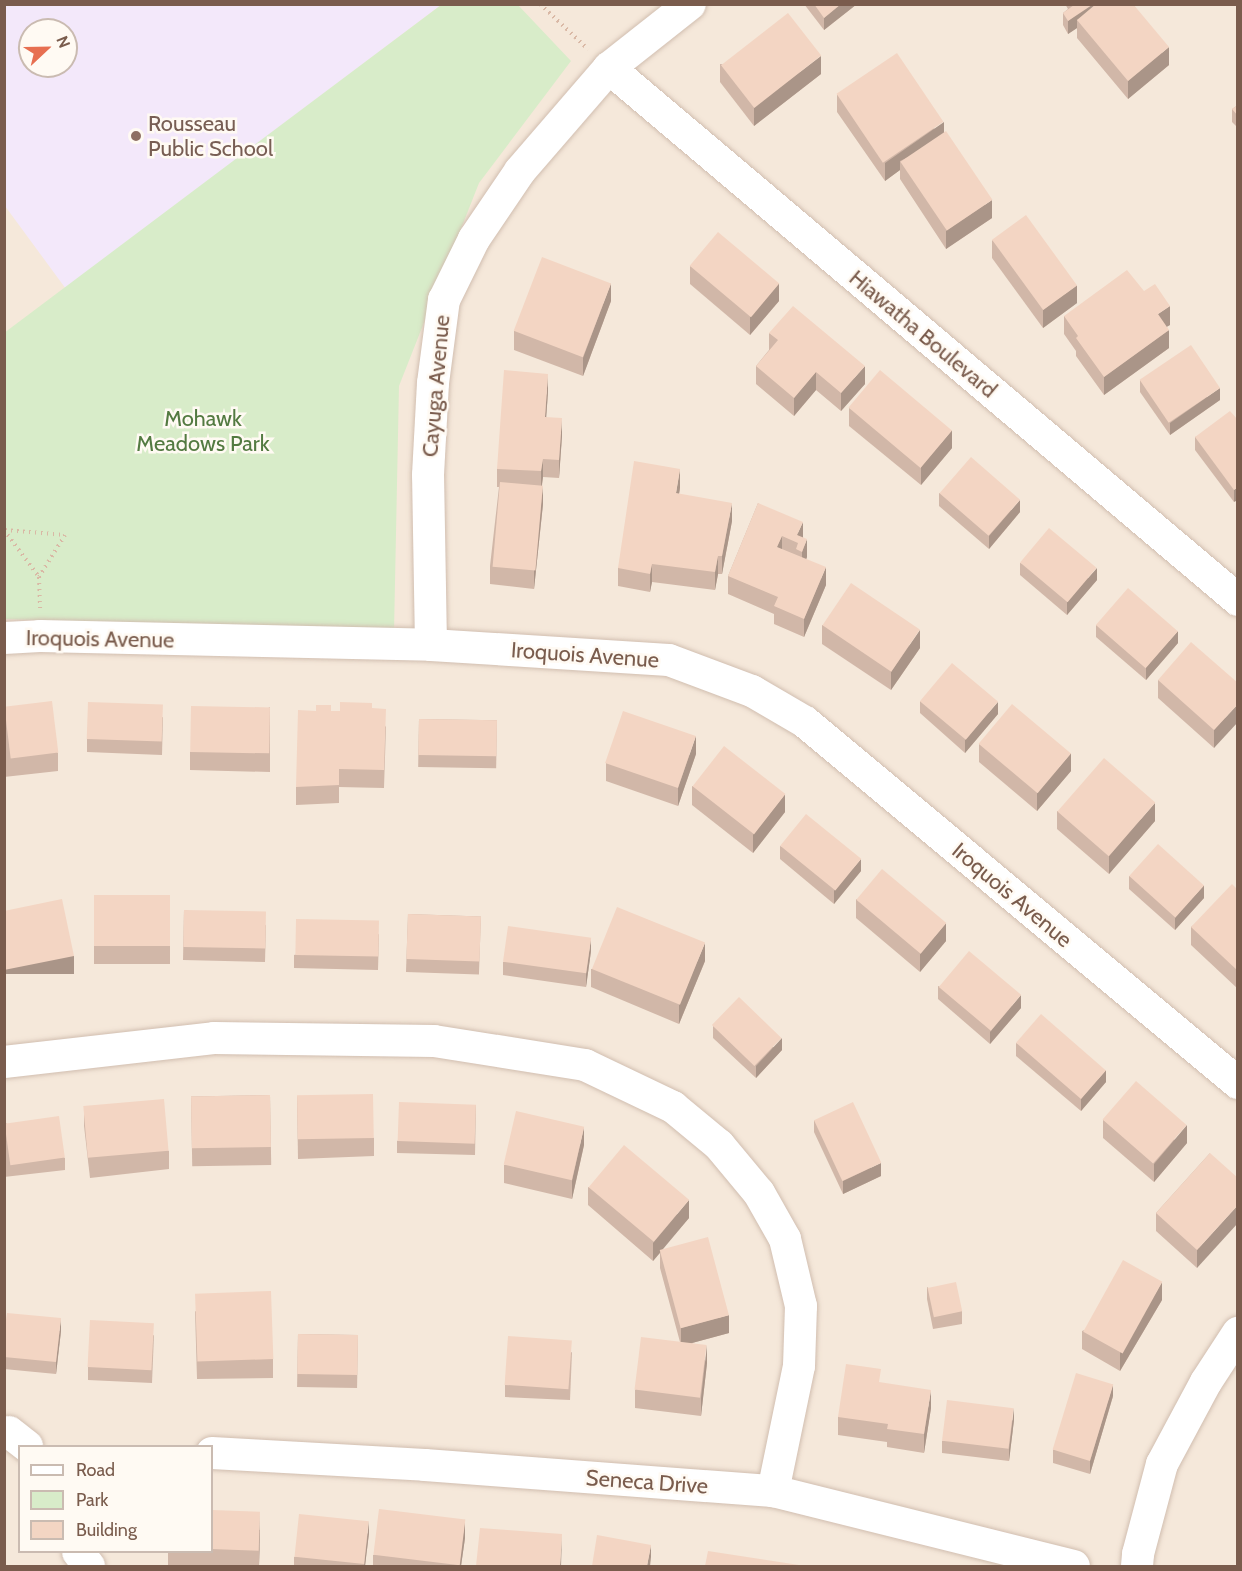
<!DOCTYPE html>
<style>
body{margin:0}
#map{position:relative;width:1242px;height:1571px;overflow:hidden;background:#fdf6ec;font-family:Cabin,sans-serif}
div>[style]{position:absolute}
.residential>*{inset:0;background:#f5e8da}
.education>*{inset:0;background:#f3e8fa}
.green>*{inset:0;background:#d8ecc9}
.path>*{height:4px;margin-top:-2px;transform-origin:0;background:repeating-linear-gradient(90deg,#d9b8a5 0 1.5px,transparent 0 6px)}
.roads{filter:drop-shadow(0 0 2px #d1beb0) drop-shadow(0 0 2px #d1beb0)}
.minor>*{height:32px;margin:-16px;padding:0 16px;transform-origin:16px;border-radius:16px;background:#fff}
.wall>*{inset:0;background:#d1b7a8;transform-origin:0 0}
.shaded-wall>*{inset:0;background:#aa9588;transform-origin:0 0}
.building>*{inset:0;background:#f3d5c3;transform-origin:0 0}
.dots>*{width:16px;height:16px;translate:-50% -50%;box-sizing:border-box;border:3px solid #fffaf3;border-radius:50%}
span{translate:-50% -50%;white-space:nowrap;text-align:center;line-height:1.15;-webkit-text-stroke:5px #fffaf3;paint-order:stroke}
.education-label{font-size:22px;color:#785e54}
.left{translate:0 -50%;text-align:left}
.street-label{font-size:22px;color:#7a5c4d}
.park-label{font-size:22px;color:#537a41}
.frame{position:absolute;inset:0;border:6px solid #7a5c4d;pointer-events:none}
.legend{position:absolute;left:18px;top:1445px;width:195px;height:108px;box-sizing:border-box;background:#fffaf3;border:2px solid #cabbb1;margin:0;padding:8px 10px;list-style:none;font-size:18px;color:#7a5c4d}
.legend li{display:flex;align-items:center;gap:12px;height:30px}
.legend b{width:30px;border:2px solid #cabbb1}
.north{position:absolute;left:18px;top:18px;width:60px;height:60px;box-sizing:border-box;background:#fffaf3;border:2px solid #cabbb1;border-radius:50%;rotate:68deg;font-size:16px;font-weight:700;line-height:24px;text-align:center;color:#7a5c4d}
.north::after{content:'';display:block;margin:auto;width:21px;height:27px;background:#e76f51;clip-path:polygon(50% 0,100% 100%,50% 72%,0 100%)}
</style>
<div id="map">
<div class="residential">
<i style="clip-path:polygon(evenodd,5px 5px,1237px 5px,1237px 1566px,5px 1566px,5px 5px,30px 30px,66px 30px,66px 66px,30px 66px,30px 30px,5px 5px,20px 1446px,212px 1446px,212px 1552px,20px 1552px,20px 1446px)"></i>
</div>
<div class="education">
<i style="clip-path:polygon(evenodd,4px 5px,441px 5px,66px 289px,5px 206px,4px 5px,30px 30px,66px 30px,66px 66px,30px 66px,30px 30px)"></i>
</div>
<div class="green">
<i style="clip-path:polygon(441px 5px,518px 5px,571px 61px,479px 183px,399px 386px,394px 632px,5px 619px,4px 333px)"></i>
</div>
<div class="path">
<i style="left:540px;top:4px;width:66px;rotate:43.2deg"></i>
<i style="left:4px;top:530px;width:59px;rotate:53.3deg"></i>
<i style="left:39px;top:577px;width:31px;rotate:88deg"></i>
<i style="left:5px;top:530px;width:60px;rotate:4.8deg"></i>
<i style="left:65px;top:535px;width:49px;rotate:121.8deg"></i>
</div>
<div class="roads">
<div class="minor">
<i style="left:609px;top:68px;width:824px;rotate:40.22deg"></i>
<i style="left:4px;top:638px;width:36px;rotate:-3deg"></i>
<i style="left:40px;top:636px;width:391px;rotate:1.3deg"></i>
<i style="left:431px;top:645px;width:238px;rotate:3.6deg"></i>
<i style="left:669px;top:660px;width:89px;rotate:20.5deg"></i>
<i style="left:752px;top:691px;width:61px;rotate:30.3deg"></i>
<i style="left:805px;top:722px;width:564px;rotate:39.82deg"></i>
<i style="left:431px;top:645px;width:170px;rotate:-91deg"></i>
<i style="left:428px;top:475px;width:92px;rotate:-86.9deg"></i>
<i style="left:433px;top:383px;width:84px;rotate:-82.5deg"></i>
<i style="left:444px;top:300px;width:68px;rotate:-63.8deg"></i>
<i style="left:474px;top:239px;width:82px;rotate:-55.9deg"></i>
<i style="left:520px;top:171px;width:136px;rotate:-49.2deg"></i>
<i style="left:609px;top:68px;width:103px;rotate:-38.3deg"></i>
<i style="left:4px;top:1062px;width:211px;rotate:-6.5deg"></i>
<i style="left:214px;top:1038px;width:220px;rotate:0.8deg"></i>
<i style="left:434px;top:1041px;width:153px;rotate:9deg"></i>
<i style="left:585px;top:1065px;width:98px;rotate:25.5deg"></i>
<i style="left:673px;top:1107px;width:60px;rotate:39.6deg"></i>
<i style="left:719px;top:1145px;width:62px;rotate:50.2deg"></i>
<i style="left:759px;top:1193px;width:53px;rotate:60.5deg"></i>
<i style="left:785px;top:1239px;width:69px;rotate:76.6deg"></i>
<i style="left:801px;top:1306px;width:60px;rotate:91.9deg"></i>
<i style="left:799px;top:1366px;width:128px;rotate:101.7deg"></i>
<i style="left:9px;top:1432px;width:23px;rotate:38deg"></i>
<i style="left:212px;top:1453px;width:213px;rotate:3.2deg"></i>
<i style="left:425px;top:1465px;width:349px;rotate:4.3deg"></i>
<i style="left:773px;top:1491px;width:310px;rotate:14deg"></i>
<i style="left:78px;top:1552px;width:18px;rotate:52deg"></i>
<i style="left:1137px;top:1566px;width:12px;rotate:-85deg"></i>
<i style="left:1138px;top:1554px;width:93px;rotate:-75.1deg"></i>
<i style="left:1162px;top:1464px;width:93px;rotate:-61.8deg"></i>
<i style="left:1206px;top:1382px;width:59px;rotate:-56.9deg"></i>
</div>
</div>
<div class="wall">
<i style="clip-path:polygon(804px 4px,857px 4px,824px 30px)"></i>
<i style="clip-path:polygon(1065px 4px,1133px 4px,1169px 65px,1128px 99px,1077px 38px,1077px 28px,1068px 34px,1063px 25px,1063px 13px,1068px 9px)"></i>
<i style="clip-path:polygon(720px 64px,821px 74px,754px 126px,720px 82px)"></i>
<i style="clip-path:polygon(837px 94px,944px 132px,992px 218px,946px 249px,900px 179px,900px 170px,885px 181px,837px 112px)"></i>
<i style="clip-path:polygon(1238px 105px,1238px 128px,1232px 122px,1232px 109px)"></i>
<i style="clip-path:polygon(992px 240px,1077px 303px,1043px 328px,992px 258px)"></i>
<i style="clip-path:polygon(690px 266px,779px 301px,750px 335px,690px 284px)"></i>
<i style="clip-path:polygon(611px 301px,583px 376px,514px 350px,514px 331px)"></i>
<i style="clip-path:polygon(1064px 316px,1170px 325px,1167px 326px,1169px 348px,1104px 395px,1076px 356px,1076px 351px,1064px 334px)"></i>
<i style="clip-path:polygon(769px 333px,865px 384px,841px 411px,816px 390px,794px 416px,756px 384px,756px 366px,769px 350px)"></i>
<i style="clip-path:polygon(1140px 380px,1220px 400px,1170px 435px,1140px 392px)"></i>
<i style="clip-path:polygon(548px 392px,546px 417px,562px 436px,559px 478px,543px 477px,542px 486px,543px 504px,534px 589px,490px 584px,490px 566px,499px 487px,497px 487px,497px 469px)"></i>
<i style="clip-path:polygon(849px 408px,952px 448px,921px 485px,849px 426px)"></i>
<i style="clip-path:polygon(1238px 420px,1234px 502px,1195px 450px,1195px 437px)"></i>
<i style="clip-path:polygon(680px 488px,679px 494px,732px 521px,722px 574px,718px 574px,715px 590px,652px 582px,650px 592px,618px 586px,618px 568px)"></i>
<i style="clip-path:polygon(939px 493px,1020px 512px,989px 549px,939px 506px)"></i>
<i style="clip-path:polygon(758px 503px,803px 537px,807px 557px,806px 559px,826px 585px,804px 637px,774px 624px,774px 614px,728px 594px,728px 576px)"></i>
<i style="clip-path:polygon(1020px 563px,1097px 580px,1067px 615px,1020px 575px)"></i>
<i style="clip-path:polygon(822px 625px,920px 648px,891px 690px,822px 644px)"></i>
<i style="clip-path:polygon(1096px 625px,1178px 643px,1146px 680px,1096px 637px)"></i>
<i style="clip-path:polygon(1158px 680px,1238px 683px,1214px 748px,1158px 698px)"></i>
<i style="clip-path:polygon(920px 701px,998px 714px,965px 753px,920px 713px)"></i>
<i style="clip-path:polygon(4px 706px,58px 753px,58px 771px,4px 777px)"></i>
<i style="clip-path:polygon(270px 707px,270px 772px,190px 770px,190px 752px)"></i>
<i style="clip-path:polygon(372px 708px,386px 727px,384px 788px,339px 787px,339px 803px,296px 805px,296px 787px,331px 711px,340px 711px)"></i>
<i style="clip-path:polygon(163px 717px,162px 755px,87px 752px,87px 739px)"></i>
<i style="left:419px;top:719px;width:78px;height:48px;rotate:1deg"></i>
<i style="clip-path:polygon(979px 744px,1071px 771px,1037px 811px,979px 762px)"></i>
<i style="clip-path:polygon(696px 754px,678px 806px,606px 781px,606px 763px)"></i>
<i style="clip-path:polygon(692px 786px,785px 812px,753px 853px,692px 805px)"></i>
<i style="clip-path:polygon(1057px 811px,1155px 821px,1109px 874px,1057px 829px)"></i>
<i style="clip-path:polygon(780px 846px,861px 871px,834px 904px,780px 859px)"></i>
<i style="clip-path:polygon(1129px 876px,1204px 898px,1175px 930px,1129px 889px)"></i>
<i style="clip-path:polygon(1238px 890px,1238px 989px,1191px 945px,1191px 927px)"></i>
<i style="left:170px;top:895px;width:69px;height:76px;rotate:90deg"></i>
<i style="clip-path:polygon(856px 899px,946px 941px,920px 972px,856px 918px)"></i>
<i style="clip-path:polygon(184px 910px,266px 925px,265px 962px,183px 960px)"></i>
<i style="left:408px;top:914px;width:73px;height:58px;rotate:2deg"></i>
<i style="clip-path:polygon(379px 934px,378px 970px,294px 968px,294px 955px)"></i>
<i style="clip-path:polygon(591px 951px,586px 987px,503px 975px,503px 962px)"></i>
<i style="clip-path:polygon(705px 961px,679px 1024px,591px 987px,591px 969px)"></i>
<i style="clip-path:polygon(938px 986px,1021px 1008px,990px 1044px,938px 999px)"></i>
<i style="clip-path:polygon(713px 1026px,782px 1050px,756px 1078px,713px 1038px)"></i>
<i style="clip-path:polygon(1016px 1043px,1106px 1082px,1081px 1111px,1016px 1056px)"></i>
<i style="left:270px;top:1095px;width:70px;height:79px;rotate:89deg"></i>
<i style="clip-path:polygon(297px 1096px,374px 1138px,374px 1156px,298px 1159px)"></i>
<i style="clip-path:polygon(476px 1105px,475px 1155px,397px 1153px,397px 1141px)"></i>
<i style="clip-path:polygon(84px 1108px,169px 1151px,169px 1169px,90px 1178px,84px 1126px)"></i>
<i style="clip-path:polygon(814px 1120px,881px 1176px,843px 1194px,814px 1132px)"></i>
<i style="clip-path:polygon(1103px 1120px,1187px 1143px,1154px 1182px,1103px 1138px)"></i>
<i style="clip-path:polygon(4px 1122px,65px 1158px,65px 1170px,4px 1177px)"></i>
<i style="clip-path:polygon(584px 1145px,572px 1199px,504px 1183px,504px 1165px)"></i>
<i style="clip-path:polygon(1210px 1153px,1197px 1268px,1156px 1231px,1156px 1213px)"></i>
<i style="clip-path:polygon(588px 1187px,689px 1218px,662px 1249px,729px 1333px,692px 1343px,707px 1363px,701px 1416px,635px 1408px,635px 1390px,680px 1342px,660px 1268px,660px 1253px,653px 1261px,588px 1205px)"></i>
<i style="clip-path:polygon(927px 1287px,962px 1311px,962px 1324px,933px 1329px,927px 1299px)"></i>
<i style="clip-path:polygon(1162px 1300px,1120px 1371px,1082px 1349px,1082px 1331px)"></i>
<i style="clip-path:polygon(195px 1311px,273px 1359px,273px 1378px,197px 1379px)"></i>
<i style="clip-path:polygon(61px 1331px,56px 1374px,4px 1369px,4px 1332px)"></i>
<i style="left:298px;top:1334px;width:60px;height:53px;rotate:1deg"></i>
<i style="clip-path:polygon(154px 1335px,152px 1383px,88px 1380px,88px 1367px)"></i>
<i style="clip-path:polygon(572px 1352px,570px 1400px,505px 1397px,505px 1385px)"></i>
<i style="clip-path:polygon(881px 1383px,931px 1408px,924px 1453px,887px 1447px,887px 1442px,838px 1435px,838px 1417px)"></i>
<i style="clip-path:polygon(1113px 1396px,1090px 1474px,1053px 1463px,1053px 1450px)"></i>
<i style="clip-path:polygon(1014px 1420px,1009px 1461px,942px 1453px,942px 1441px)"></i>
<i style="clip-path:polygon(212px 1510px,260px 1530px,259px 1566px,168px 1566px,168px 1551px,212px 1551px)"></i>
<i style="clip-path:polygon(369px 1533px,365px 1566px,294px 1566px,294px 1557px)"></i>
<i style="clip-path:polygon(465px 1538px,461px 1566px,373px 1566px,373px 1555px)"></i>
</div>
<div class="shaded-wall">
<i style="clip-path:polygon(841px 4px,857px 4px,824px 30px,824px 18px)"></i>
<i style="clip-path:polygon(1090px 4px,1103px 4px,1077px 20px,1077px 28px,1068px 34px,1068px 21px)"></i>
<i style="clip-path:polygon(1169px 47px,1169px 65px,1128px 99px,1128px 81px)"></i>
<i style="clip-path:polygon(821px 56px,821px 74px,754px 126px,754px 107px)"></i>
<i style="clip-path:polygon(944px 122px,944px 140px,900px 161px,900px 170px,885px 181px,885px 163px)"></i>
<i style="clip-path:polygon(992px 200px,992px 218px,946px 249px,946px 231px)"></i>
<i style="clip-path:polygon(611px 283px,611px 301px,583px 376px,583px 358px)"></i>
<i style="clip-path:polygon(779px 283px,779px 301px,750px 335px,750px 317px)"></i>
<i style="clip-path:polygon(1077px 285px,1077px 303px,1043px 328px,1043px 310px)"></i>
<i style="clip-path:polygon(1170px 306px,1170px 325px,1158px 332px,1158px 314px)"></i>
<i style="clip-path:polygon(1169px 330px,1169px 348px,1104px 395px,1104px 377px)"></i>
<i style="clip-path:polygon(865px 366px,865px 384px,841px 411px,841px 393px)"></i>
<i style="clip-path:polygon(816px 372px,816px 390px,794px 416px,794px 398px)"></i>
<i style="clip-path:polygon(548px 374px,548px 392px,545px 435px,545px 417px)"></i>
<i style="clip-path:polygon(1220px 388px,1220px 400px,1170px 435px,1170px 423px)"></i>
<i style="clip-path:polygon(562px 418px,562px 436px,559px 478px,559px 460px)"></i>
<i style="clip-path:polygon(952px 430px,952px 448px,921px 485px,921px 467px)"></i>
<i style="clip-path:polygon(543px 459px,543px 477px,541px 490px,541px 471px)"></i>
<i style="clip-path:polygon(680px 469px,680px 488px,676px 512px,676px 493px)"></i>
<i style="clip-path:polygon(543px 486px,543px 504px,534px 589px,534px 570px)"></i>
<i style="clip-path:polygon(1238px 487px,1238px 500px,1234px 502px,1234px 490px)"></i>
<i style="clip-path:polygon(1020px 500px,1020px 512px,989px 549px,989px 536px)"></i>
<i style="clip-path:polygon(732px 503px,732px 521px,722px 574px,722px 556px)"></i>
<i style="clip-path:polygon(803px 522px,803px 540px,797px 535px)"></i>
<i style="clip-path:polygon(782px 536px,782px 554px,777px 547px)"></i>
<i style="clip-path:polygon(807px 539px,807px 557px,802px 570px,802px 552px)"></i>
<i style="clip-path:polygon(718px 556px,718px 574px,715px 590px,715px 572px)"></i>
<i style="clip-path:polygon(652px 564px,652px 582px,650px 592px,650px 574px)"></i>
<i style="clip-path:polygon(826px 567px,826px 585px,804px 637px,804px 619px)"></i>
<i style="clip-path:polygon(1097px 568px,1097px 580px,1067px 615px,1067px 602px)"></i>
<i style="clip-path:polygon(920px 630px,920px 648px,891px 690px,891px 672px)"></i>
<i style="clip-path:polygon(1178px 631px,1178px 643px,1146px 680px,1146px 667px)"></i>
<i style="clip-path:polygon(998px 702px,998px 714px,965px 753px,965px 740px)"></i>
<i style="clip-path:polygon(1238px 704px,1238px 722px,1214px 748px,1214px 730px)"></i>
<i style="clip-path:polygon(696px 736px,696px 754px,678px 806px,678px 788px)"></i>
<i style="clip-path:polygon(1071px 753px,1071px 771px,1037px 811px,1037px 793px)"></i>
<i style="clip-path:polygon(785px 794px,785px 812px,753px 853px,753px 835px)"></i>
<i style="clip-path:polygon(1155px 803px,1155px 821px,1109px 874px,1109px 856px)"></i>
<i style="clip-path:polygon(861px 859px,861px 871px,834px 904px,834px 891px)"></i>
<i style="clip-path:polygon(1204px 885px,1204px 898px,1175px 930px,1175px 918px)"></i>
<i style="clip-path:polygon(946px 923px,946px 941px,920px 972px,920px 954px)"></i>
<i style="clip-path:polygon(591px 938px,591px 951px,586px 987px,586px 974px)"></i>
<i style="clip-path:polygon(705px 943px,705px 961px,679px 1024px,679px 1005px)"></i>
<i style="left:74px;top:956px;width:18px;height:71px;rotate:90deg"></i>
<i style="clip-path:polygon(1021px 995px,1021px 1008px,990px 1044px,990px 1032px)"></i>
<i style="clip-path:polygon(782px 1038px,782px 1050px,756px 1078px,756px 1066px)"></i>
<i style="clip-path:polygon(1106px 1070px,1106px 1082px,1081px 1111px,1081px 1099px)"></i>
<i style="clip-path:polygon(1187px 1125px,1187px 1143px,1154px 1182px,1154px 1164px)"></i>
<i style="clip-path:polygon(584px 1127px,584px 1145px,572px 1199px,572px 1181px)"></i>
<i style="clip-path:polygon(881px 1163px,881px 1176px,843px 1194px,843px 1181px)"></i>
<i style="clip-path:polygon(689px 1200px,689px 1218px,653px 1261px,653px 1243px)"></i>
<i style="clip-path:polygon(1238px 1205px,1238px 1223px,1197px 1268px,1197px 1250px)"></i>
<i style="clip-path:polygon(1162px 1282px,1162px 1300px,1120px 1371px,1120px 1353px)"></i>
<i style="clip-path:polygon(729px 1315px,729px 1333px,681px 1346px,681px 1328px)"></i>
<i style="clip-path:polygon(61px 1318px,61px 1331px,56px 1374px,56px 1362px)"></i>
<i style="clip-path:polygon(707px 1345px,707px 1363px,701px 1416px,701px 1398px)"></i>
<i style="clip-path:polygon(1113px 1384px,1113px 1396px,1090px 1474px,1090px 1461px)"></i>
<i style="clip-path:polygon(931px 1390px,931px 1408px,924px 1453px,924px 1434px)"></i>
<i style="clip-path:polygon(1014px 1408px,1014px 1420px,1009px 1461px,1009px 1449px)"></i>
<i style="clip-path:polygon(260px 1512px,260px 1530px,259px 1566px,259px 1550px)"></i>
<i style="clip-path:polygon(465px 1519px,465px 1538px,461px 1566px,459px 1566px)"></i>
<i style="clip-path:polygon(369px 1521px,369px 1533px,365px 1566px,364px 1566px)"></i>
<i style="clip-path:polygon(562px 1534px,561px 1566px,560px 1566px)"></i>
<i style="clip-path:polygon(651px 1545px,651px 1557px,650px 1566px,647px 1566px)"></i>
</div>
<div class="building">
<i style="clip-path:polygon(814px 4px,841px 4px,824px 18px)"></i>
<i style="clip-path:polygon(1073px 4px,1092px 4px,1092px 5px,1068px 21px,1063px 13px,1074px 5px)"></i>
<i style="clip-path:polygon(1096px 4px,1133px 4px,1169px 47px,1128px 81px,1077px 20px)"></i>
<i style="left:788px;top:13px;width:54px;height:85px;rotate:52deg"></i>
<i style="left:897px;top:53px;width:83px;height:73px;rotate:56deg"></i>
<i style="clip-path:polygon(1238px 105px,1238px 116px,1232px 109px)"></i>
<i style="left:946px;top:131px;width:83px;height:55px;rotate:56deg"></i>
<i style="left:1026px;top:215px;width:87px;height:42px;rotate:54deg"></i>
<i style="left:718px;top:232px;width:80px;height:44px;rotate:40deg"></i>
<i style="left:542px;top:257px;width:74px;height:79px;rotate:21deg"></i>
<i style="clip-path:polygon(1127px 270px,1144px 291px,1155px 284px,1170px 306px,1158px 314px,1169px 330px,1104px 377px,1076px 338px,1078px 336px,1064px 316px)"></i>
<i style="clip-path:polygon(793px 306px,865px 366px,841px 393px,816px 372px,794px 398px,756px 366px,778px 340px,769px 333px)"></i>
<i style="left:1191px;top:345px;width:52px;height:62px;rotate:56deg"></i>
<i style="clip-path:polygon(504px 370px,548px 374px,545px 417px,562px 418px,559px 460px,543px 459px,541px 471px,497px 469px)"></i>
<i style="left:880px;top:370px;width:94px;height:49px;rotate:40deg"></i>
<i style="clip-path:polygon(1230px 411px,1238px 420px,1238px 487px,1234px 490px,1195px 437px)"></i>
<i style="left:971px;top:457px;width:65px;height:48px;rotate:41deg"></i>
<i style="clip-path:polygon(634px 461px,680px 469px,676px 493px,732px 503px,722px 556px,718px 556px,715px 572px,652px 564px,650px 574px,618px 568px)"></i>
<i style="left:500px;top:482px;width:43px;height:85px;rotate:5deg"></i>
<i style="clip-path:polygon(758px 503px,803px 522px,797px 535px,807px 539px,802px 552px,796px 549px,798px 543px,782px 536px,777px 547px,826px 567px,804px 619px,774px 606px,778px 597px,728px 576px)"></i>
<i style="left:1049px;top:528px;width:62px;height:45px;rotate:40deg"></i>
<i style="left:851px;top:583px;width:83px;height:51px;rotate:34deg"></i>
<i style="left:1128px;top:588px;width:66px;height:49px;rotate:41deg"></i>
<i style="clip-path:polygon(1191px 642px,1238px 683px,1238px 704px,1214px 730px,1158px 680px)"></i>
<i style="left:952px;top:663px;width:60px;height:50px;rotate:40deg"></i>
<i style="left:52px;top:701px;width:52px;height:48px;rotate:83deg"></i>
<i style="left:88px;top:702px;width:75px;height:37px;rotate:2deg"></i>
<i style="clip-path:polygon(340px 702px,372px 703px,372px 708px,386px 709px,384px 770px,339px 769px,339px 785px,296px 787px,298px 710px,316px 711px,316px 705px,331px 705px,331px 711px,340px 711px)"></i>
<i style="left:1012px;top:704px;width:77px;height:52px;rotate:40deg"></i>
<i style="left:191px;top:706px;width:79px;height:46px;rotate:1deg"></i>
<i style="left:623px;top:711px;width:77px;height:55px;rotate:19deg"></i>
<i style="left:419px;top:719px;width:78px;height:36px;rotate:1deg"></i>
<i style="left:724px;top:746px;width:78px;height:51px;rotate:38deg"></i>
<i style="left:1104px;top:758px;width:68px;height:71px;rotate:41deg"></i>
<i style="left:806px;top:814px;width:71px;height:41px;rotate:39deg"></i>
<i style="left:1158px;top:844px;width:62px;height:43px;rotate:42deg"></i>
<i style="left:882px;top:869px;width:84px;height:40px;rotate:40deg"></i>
<i style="clip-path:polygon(1232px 884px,1238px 890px,1238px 971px,1191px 927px)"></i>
<i style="left:170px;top:895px;width:51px;height:76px;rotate:90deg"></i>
<i style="clip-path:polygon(62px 899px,74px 956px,4px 970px,4px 911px)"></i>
<i style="left:617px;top:907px;width:95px;height:67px;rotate:22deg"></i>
<i style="left:184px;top:910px;width:82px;height:37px;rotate:1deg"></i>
<i style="left:408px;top:914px;width:73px;height:45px;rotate:2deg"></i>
<i style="left:296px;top:919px;width:83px;height:36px;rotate:1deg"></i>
<i style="left:508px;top:926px;width:84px;height:36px;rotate:8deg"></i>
<i style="left:969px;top:951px;width:68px;height:47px;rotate:40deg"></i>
<i style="left:739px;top:997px;width:59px;height:39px;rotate:44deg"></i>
<i style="left:1041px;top:1014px;width:86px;height:38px;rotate:41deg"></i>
<i style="left:1136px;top:1081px;width:67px;height:51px;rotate:41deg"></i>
<i style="left:373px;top:1094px;width:44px;height:76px;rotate:89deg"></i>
<i style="left:270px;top:1095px;width:52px;height:79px;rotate:89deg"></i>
<i style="left:164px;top:1099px;width:52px;height:81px;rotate:85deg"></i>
<i style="left:399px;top:1102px;width:77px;height:39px;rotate:2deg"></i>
<i style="left:853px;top:1102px;width:67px;height:43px;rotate:65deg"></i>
<i style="left:516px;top:1111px;width:70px;height:55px;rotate:13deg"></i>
<i style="left:59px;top:1116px;width:42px;height:55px;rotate:82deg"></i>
<i style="left:624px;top:1145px;width:85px;height:55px;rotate:40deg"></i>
<i style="clip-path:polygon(1210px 1153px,1238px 1178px,1238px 1205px,1197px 1250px,1156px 1213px)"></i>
<i style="left:708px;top:1237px;width:81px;height:50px;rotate:75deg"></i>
<i style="left:1123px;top:1260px;width:45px;height:82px;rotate:29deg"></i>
<i style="left:956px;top:1282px;width:30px;height:29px;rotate:78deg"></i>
<i style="left:271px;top:1291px;width:68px;height:76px;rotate:88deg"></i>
<i style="clip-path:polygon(7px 1313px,61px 1318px,56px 1362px,4px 1357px,4px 1332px)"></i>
<i style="left:90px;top:1320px;width:64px;height:47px;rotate:3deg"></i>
<i style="left:298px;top:1334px;width:60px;height:40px;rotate:1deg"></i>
<i style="left:508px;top:1336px;width:64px;height:49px;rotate:4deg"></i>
<i style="left:641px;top:1337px;width:66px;height:53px;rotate:7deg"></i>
<i style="clip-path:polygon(846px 1364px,881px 1369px,879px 1382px,931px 1390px,924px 1434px,887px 1429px,888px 1424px,838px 1417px)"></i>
<i style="left:1076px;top:1373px;width:39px;height:80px;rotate:17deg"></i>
<i style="left:947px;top:1400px;width:67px;height:41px;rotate:7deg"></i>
<i style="left:379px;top:1509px;width:87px;height:46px;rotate:7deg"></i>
<i style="left:212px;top:1510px;width:48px;height:39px;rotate:2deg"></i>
<i style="left:299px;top:1514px;width:70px;height:43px;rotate:6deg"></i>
<i style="clip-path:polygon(480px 1528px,562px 1534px,560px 1566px,476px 1566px)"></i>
<i style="clip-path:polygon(597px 1535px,651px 1545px,647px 1566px,592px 1566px)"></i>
<i style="clip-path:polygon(708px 1551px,799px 1565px,798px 1566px,705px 1566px)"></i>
</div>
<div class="dots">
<i style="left:136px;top:136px;background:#8d6e63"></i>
</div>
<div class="education-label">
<span class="left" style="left:148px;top:136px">Rousseau<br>Public School</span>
</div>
<div class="street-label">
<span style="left:923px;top:334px;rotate:40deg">Hiawatha Boulevard</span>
<span style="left:436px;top:386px;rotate:-85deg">Cayuga Avenue</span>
<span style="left:100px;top:639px;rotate:1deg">Iroquois Avenue</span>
<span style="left:585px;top:655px;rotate:4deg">Iroquois Avenue</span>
<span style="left:1012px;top:895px;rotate:40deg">Iroquois Avenue</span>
<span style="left:647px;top:1482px;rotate:4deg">Seneca Drive</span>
</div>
<div class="park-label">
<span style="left:203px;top:431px">Mohawk<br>Meadows Park</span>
</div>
<div class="frame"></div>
<ul class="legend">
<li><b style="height:8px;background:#fff"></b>Road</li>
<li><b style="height:16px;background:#d8ecc9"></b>Park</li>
<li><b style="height:16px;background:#f3d5c3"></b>Building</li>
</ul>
<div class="north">N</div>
</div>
